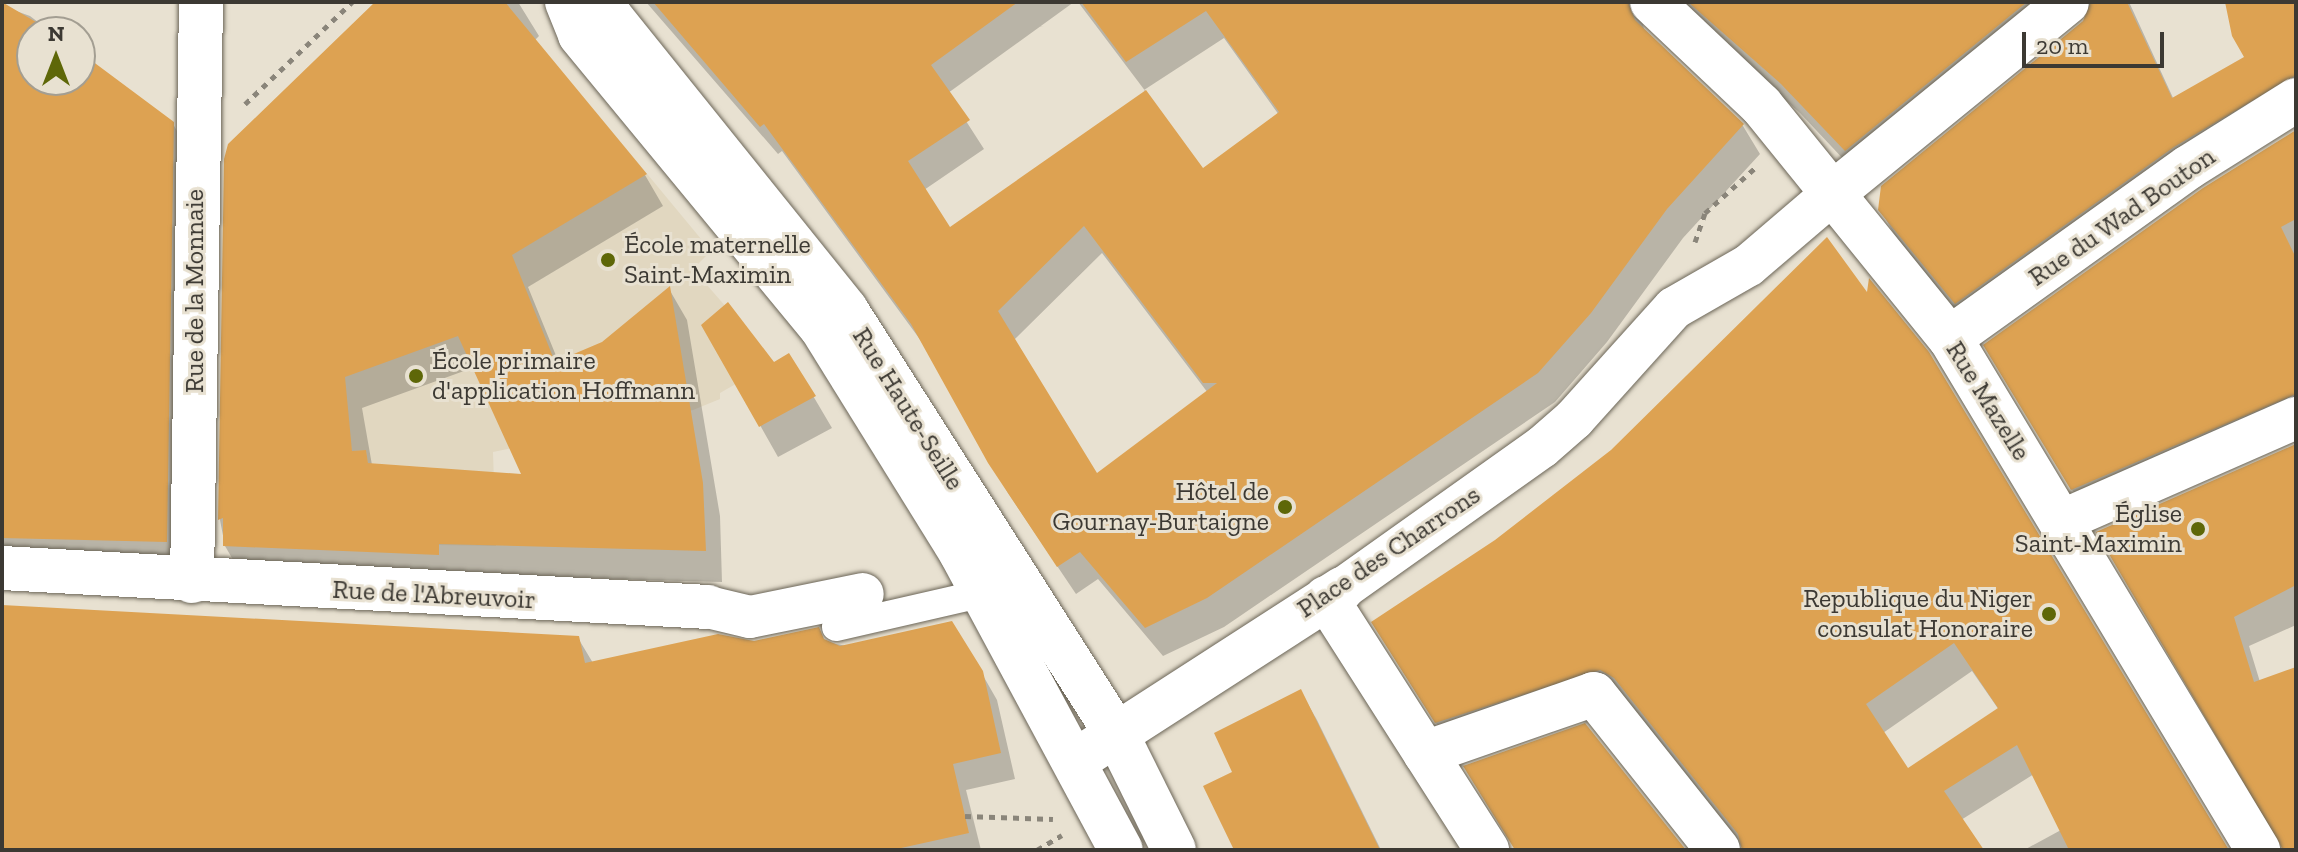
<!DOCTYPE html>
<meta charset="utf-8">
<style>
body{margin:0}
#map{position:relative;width:2298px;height:852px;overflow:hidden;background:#e8e1d1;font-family:"Zilla Slab",serif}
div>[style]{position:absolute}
.built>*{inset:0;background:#e1d7c0}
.shadow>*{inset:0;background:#0003}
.building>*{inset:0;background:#dda252}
.path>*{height:5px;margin-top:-2.5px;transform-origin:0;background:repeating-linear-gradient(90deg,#8a857a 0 6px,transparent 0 12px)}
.roads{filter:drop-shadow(0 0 2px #6b6557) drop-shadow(0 0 2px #6b6557)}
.service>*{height:28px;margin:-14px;padding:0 14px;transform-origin:14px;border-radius:14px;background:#fff}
.pedestrian>*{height:42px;margin:-21px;padding:0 21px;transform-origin:21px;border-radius:21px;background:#fff}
.minor>*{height:44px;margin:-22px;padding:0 22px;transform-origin:22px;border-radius:22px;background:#fff}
.tertiary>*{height:44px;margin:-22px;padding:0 22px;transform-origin:22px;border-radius:22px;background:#fff}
.dots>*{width:22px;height:22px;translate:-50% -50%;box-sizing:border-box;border:4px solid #e8e1d1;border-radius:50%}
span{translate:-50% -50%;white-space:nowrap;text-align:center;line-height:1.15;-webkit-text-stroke:6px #e8e1d1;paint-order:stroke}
.street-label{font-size:26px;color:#3c3933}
.poi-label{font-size:26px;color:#3c3933}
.left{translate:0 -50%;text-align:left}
.right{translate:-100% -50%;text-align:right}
.frame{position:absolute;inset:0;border:4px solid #3c3933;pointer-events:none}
.north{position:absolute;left:16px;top:16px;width:80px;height:80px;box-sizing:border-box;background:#e8e1d1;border:2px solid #a39e92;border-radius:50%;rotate:0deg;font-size:22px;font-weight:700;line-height:32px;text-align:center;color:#3c3933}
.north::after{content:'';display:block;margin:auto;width:28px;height:36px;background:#5e6708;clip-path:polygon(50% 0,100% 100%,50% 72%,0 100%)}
.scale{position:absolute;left:2022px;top:32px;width:142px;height:36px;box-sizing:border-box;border:4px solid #3c3933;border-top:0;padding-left:10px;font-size:24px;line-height:28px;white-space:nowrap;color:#3c3933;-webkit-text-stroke:6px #e8e1d1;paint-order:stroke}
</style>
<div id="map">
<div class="built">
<i style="clip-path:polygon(595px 111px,711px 251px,693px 269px,774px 362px,720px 393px,720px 399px,693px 410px,493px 452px,496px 546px,439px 545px,438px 468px,368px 463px,366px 450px,352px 451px,333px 332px)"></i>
</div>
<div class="shadow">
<i style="clip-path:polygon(evenodd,378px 2px,518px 2px,539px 36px,533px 42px,645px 175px,663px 206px,528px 287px,559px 363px,603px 344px,669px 289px,687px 320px,720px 516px,722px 582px,456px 575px,243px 577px,225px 546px,220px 520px,226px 160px,378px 2px,475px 367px,525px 476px,372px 465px,362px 408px,475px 367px)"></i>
<i style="clip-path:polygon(evenodd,646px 2px,1074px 2px,948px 93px,984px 149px,924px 190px,950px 230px,1146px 92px,1078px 2px,2129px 2px,2174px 100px,2246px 58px,2225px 2px,2296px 2px,2296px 110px,1973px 332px,1897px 239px,1880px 209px,2084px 23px,2090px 9px,2081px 6px,1862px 179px,1800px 113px,1688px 12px,1661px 7px,1643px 25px,1645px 33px,1743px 126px,1760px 154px,1683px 238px,1607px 342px,1555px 402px,1224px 627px,1163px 656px,1098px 579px,1076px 594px,1008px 493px,927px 349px,782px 151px,778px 154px,646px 2px,1224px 38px,1279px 115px,1203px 171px,1144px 90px,1224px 38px,646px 2px,1102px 253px,1208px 393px,1096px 476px,1014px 340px,1102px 253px)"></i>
<i style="clip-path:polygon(2px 6px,30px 16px,51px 32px,32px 32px,32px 80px,80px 80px,80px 54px,173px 124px,193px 159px,186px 576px,2px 567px)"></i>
<i style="clip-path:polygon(2296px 132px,2296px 428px,2089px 518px,2003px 374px)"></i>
<i style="clip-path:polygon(evenodd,1826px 240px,2227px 850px,2024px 850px,2061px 830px,2034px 774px,1961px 820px,1981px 850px,1744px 850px,1632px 707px,1454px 751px,1390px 651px,1496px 542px,1612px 451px,1826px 240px,1972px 671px,1999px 710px,1908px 770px,1883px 733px,1972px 671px)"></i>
<i style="clip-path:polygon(704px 326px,773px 365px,789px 355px,832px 428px,778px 457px)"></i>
<i style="clip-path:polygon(2296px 446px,2296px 625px,2249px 646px,2260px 682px,2296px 670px,2296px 850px,2285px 850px,2115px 561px)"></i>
<i style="clip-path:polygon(2px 607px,578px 638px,593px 663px,754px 643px,826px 642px,981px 672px,997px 700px,1015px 779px,966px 790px,981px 850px,2px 850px)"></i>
<i style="clip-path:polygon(1301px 692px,1317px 720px,1381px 850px,1236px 850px,1235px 773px)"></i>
</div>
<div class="building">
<i style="clip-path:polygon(2px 2px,53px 32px,32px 32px,32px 80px,80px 80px,80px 52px,174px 122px,167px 542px,2px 538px)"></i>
<i style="clip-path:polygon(evenodd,375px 2px,505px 2px,647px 174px,512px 255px,555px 362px,602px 342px,670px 286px,703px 483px,706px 551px,439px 544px,439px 555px,223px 546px,223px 518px,218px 520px,224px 159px,228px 144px,375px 2px,458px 336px,521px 474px,368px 463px,366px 450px,352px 451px,345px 377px,458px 336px)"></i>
<i style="clip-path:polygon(evenodd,653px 2px,1018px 2px,931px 65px,970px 120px,908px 161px,950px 227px,1146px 90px,1203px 168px,1279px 112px,1206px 11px,1126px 62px,1081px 2px,1628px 2px,1635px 20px,1744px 124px,1667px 209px,1591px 313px,1538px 373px,1207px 598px,1145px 628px,1080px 552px,1057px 567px,988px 463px,911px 324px,764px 124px,760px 127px,653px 2px,1084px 226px,1203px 383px,1217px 383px,1097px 473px,998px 311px,1084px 226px)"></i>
<i style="clip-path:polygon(1688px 2px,2027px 2px,1845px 151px,1781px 84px)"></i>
<i style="clip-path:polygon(2091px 2px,2127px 2px,2172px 98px,2244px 57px,2232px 36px,2225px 2px,2296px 2px,2296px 75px,2174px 147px,1955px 304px,1878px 210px,1881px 186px,2083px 21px)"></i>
<i style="clip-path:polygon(2296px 130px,2296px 219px,2281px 227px,2296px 258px,2296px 394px,2071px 490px,1983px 345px,2203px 188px)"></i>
<i style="clip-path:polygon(evenodd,1827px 237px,1867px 292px,1869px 278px,1929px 352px,2229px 850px,2069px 850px,2017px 745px,1944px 791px,1984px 850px,1742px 850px,1738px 834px,1614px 678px,1600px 670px,1435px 723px,1371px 622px,1495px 540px,1611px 450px,1827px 237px,1954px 643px,1998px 708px,1908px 768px,1866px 704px,1954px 643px)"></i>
<i style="clip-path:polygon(728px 302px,774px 362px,789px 353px,816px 396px,759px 427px,701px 325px)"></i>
<i style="clip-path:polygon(2296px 444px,2296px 585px,2234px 617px,2254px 682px,2296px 667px,2296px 850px,2283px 850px,2096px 532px)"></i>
<i style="clip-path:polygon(2px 605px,579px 636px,585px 663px,718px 634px,754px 641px,819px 627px,824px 639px,840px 646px,952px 621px,983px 671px,1001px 753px,953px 764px,969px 833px,892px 850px,2px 850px)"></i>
<i style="clip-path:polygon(1301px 689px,1380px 850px,1234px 850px,1203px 786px,1232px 772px,1214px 733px)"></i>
<i style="clip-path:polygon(1585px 723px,1686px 850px,1515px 850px,1463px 766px)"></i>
</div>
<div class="path">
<i style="left:245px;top:104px;width:148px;rotate:-43.6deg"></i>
<i style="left:1695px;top:242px;width:31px;rotate:-71deg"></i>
<i style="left:1705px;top:213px;width:67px;rotate:-42deg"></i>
<i style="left:965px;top:816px;width:88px;rotate:2deg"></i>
<i style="left:1037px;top:850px;width:29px;rotate:-31deg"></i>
</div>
<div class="roads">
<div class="service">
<i style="left:836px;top:627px;width:166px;rotate:-12.9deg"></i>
</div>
<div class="pedestrian">
<i style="left:2061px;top:521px;width:257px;rotate:-23.7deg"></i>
<i style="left:1342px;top:589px;width:245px;rotate:-35.4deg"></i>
<i style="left:1542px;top:447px;width:43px;rotate:-41.2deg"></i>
<i style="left:1574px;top:419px;width:149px;rotate:-48deg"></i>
<i style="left:1674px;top:308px;width:86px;rotate:-29.8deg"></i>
<i style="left:1749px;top:265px;width:109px;rotate:-40.5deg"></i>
<i style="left:708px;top:607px;width:43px;rotate:13.4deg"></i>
<i style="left:750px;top:617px;width:115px;rotate:-11.5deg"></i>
</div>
<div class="minor">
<i style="left:1652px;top:2px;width:150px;rotate:43.4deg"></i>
<i style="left:1761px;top:105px;width:300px;rotate:51deg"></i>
<i style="left:1950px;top:338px;width:598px;rotate:58.97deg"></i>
<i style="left:1832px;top:194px;width:303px;rotate:-39.2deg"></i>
<i style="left:1950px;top:338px;width:294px;rotate:-35.6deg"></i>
<i style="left:2189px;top:167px;width:126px;rotate:-32.1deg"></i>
<i style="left:2px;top:568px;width:707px;rotate:3.16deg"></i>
<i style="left:192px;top:581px;width:579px;rotate:-89.11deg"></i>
<i style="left:1326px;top:598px;width:299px;rotate:57.4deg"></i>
<i style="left:1425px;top:753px;width:179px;rotate:-19.2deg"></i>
<i style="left:1594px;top:694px;width:199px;rotate:51.5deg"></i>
<i style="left:1075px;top:761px;width:318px;rotate:-32.8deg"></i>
</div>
<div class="tertiary">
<i style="left:567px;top:2px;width:35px;rotate:68deg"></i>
<i style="left:580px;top:35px;width:379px;rotate:50.5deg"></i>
<i style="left:821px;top:327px;width:266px;rotate:58.2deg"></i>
<i style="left:961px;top:553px;width:337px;rotate:61.7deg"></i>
<i style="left:593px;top:2px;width:22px;rotate:39deg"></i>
<i style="left:610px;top:16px;width:377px;rotate:51.2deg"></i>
<i style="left:846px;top:310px;width:504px;rotate:57.48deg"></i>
<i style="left:1117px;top:735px;width:128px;rotate:63.6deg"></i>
</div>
</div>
<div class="dots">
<i style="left:608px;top:260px;background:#5e6708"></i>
<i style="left:416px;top:376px;background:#5e6708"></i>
<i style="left:1285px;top:507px;background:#5e6708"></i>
<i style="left:2198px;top:529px;background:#5e6708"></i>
<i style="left:2049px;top:614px;background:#5e6708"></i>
</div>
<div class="street-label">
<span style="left:2122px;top:217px;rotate:-35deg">Rue du Wad Bouton</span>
<span style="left:195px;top:291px;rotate:-90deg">Rue de la Monnaie</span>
<span style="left:1988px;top:401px;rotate:58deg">Rue Mazelle</span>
<span style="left:908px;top:409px;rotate:58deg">Rue Haute-Seille</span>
<span style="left:1389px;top:552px;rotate:-34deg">Place des Charrons</span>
<span style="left:434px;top:595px;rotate:3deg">Rue de l'Abreuvoir</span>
</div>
<div class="poi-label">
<span class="left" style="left:624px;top:260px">École maternelle<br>Saint-Maximin</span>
<span class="left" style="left:432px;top:376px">École primaire<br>d'application Hoffmann</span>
<span class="right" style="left:1269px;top:507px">Hôtel de<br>Gournay-Burtaigne</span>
<span class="right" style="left:2182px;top:529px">Église<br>Saint-Maximin</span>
<span class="right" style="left:2033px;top:614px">Republique du Niger<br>consulat Honoraire</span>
</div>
<div class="frame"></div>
<div class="north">N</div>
<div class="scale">20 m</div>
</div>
